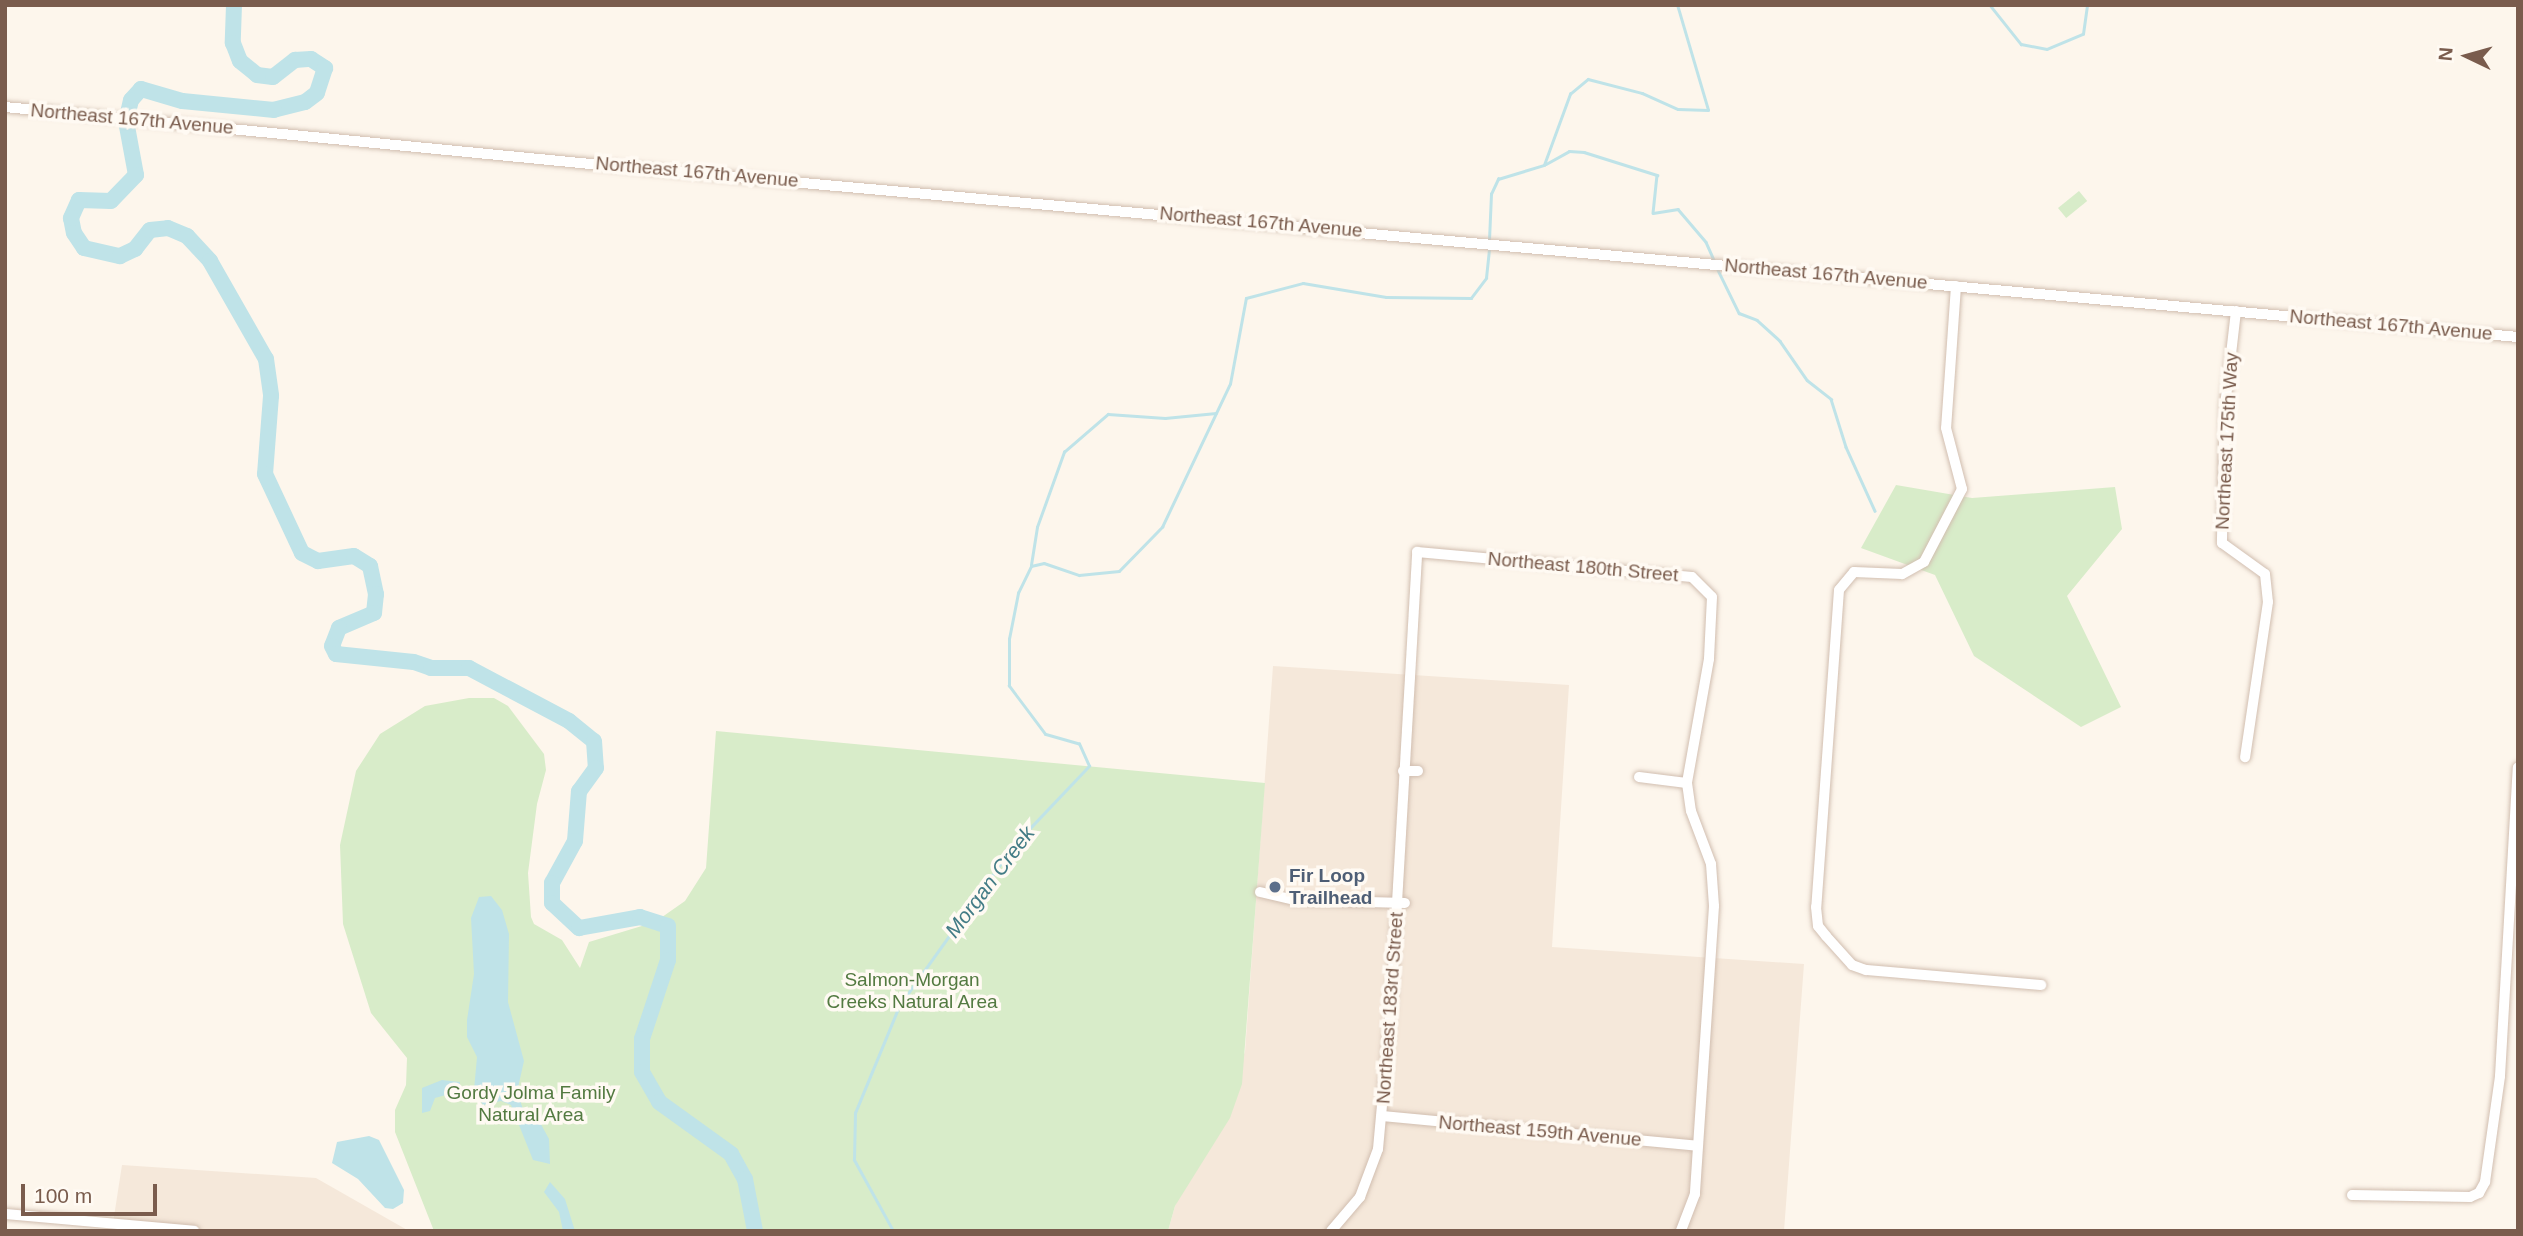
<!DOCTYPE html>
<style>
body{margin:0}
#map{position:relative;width:2523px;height:1236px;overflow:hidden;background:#fdf6ec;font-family:Helvetica,sans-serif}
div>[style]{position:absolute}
.residential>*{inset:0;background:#f5e8da}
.green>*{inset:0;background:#d8ecc9;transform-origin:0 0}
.water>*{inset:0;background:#bfe3e8}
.stream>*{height:2.5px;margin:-1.25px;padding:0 1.25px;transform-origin:1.25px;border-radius:1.25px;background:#bfe3e8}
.river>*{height:16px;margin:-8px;padding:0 8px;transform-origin:8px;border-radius:8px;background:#bfe3e8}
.roads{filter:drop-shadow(0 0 2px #d1beb0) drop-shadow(0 0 2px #d1beb0)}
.minor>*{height:10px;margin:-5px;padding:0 5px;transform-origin:5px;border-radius:5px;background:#fff}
.dots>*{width:19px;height:19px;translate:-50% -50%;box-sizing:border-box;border:4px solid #fffaf3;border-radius:50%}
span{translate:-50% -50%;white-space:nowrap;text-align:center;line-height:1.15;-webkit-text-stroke:7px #fffaf3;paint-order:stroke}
.street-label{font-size:19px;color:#7a5c4d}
.service-label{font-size:19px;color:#4e5e75;font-weight:700}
.left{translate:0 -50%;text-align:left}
.park-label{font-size:19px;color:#537a41}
.water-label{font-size:21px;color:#437c86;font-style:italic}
.frame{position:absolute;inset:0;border:7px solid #7a5c4d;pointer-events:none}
.north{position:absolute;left:2432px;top:21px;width:70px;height:70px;-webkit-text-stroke:5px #fffaf3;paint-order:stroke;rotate:275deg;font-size:19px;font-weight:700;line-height:28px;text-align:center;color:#7a5c4d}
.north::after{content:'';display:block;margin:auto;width:24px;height:32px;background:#7a5c4d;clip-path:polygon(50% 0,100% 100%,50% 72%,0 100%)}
.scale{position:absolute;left:21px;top:1184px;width:136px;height:32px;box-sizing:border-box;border:4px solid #7a5c4d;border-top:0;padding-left:9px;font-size:21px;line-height:24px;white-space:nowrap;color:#7a5c4d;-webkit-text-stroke:5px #fffaf3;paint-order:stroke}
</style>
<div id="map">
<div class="residential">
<i style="clip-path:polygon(1273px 666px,1569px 685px,1552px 947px,1804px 964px,1784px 1231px,1168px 1231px,1175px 1206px,1245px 1052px)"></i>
<i style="clip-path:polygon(122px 1165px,316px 1178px,409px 1231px,166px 1231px,113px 1223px)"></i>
</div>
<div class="green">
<i style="left:2079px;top:191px;width:13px;height:27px;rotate:51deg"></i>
<i style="clip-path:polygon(1896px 485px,1972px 498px,2115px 487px,2122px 529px,2067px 596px,2121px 707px,2081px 727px,1974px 656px,1935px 575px,1861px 548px)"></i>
<i style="clip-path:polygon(469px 698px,494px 698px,508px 706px,544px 754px,546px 770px,537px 804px,528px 873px,531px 917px,534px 924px,562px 940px,580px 968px,589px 942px,655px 922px,685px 901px,706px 868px,716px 731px,1265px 783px,1242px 1084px,1230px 1118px,1175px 1206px,1168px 1231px,434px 1231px,395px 1132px,395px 1110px,406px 1085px,407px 1058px,371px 1013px,343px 924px,340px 845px,356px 771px,380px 734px,425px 706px)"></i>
</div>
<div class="water">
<i style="clip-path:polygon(491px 896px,502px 910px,509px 934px,508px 1002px,524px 1061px,517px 1092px,523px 1109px,537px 1117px,549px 1139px,550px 1164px,533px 1160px,511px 1105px,501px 1101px,483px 1105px,474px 1090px,477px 1057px,467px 1037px,467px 1020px,474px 974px,471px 918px,479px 897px)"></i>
<i style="clip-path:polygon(442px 1080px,460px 1082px,460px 1091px,435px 1098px,430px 1111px,422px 1113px,422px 1088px)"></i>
<i style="clip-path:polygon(369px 1136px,379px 1140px,404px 1190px,403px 1203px,393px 1209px,385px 1208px,358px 1179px,332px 1163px,337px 1142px)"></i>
<i style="clip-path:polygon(550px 1182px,565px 1199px,575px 1231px,563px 1231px,559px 1212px,544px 1192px)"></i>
</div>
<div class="stream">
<i style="left:1990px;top:5px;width:50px;rotate:51.5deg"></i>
<i style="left:2021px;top:44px;width:26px;rotate:11deg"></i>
<i style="left:2047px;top:49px;width:39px;rotate:-23deg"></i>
<i style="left:2083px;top:34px;width:29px;rotate:-82deg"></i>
<i style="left:1546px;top:164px;width:26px;rotate:-29deg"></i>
<i style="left:1569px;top:151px;width:15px;rotate:4deg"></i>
<i style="left:1584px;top:152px;width:77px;rotate:17.5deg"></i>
<i style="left:1657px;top:175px;width:38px;rotate:96deg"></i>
<i style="left:1653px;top:213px;width:25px;rotate:-9deg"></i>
<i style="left:1678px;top:209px;width:43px;rotate:49.7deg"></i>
<i style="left:1706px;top:242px;width:20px;rotate:66deg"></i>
<i style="left:1489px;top:240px;width:46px;rotate:-87.5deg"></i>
<i style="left:1491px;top:194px;width:17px;rotate:-65deg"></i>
<i style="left:1498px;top:179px;width:48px;rotate:-16.9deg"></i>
<i style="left:1544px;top:165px;width:76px;rotate:-69.9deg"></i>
<i style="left:1570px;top:94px;width:23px;rotate:-40deg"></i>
<i style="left:1588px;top:79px;width:56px;rotate:14.5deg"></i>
<i style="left:1642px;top:93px;width:39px;rotate:24deg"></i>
<i style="left:1678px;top:109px;width:30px;rotate:2deg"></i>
<i style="left:1708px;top:110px;width:109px;rotate:-106.4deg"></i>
<i style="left:1718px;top:270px;width:48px;rotate:64deg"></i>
<i style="left:1739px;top:313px;width:19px;rotate:21deg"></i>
<i style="left:1757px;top:320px;width:31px;rotate:42deg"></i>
<i style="left:1780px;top:341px;width:47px;rotate:55.3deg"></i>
<i style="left:1807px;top:380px;width:31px;rotate:38deg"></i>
<i style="left:1831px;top:399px;width:50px;rotate:72.6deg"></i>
<i style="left:1846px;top:447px;width:70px;rotate:65.6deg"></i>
<i style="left:1031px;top:565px;width:38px;rotate:-81deg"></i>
<i style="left:1037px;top:527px;width:80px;rotate:-70.2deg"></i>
<i style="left:1064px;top:452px;width:58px;rotate:-40.8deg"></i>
<i style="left:1108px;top:414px;width:57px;rotate:4deg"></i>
<i style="left:1165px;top:418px;width:51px;rotate:-5.6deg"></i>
<i style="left:893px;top:1231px;width:81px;rotate:-118.8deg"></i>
<i style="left:854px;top:1160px;width:47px;rotate:-88.8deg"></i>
<i style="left:855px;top:1113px;width:116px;rotate:-67.6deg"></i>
<i style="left:899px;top:1006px;width:198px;rotate:-54.5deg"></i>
<i style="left:1014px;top:845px;width:109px;rotate:-46.5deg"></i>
<i style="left:1089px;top:766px;width:24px;rotate:-114deg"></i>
<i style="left:1079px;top:744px;width:35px;rotate:-164deg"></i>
<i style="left:1045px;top:734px;width:60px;rotate:-126.9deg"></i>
<i style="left:1009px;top:686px;width:47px;rotate:-90deg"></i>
<i style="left:1009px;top:639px;width:47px;rotate:-78.9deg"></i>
<i style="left:1018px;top:593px;width:30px;rotate:-64deg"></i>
<i style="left:1031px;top:566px;width:13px;rotate:-13deg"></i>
<i style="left:1044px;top:563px;width:37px;rotate:19deg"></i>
<i style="left:1079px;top:575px;width:40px;rotate:-5.7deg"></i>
<i style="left:1119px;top:571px;width:62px;rotate:-45.7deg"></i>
<i style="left:1162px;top:527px;width:158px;rotate:-64.6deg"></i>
<i style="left:1230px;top:384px;width:87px;rotate:-79.5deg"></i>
<i style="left:1246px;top:298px;width:59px;rotate:-14.7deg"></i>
<i style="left:1303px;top:283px;width:84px;rotate:9.6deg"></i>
<i style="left:1386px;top:297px;width:85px;rotate:0.7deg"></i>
<i style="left:1471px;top:298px;width:25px;rotate:-53deg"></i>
<i style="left:1486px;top:278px;width:31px;rotate:-84deg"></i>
</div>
<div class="river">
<i style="left:234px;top:5px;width:38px;rotate:92deg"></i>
<i style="left:233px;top:43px;width:19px;rotate:69deg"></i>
<i style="left:240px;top:61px;width:22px;rotate:39deg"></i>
<i style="left:257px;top:75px;width:16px;rotate:7deg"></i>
<i style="left:273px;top:77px;width:28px;rotate:-38deg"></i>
<i style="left:295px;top:60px;width:16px;rotate:-4deg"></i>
<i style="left:311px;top:59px;width:17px;rotate:33deg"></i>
<i style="left:325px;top:68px;width:26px;rotate:108deg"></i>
<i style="left:317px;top:93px;width:15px;rotate:143deg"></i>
<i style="left:305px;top:102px;width:32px;rotate:166deg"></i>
<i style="left:274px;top:110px;width:92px;rotate:-174.4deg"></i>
<i style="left:182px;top:101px;width:43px;rotate:-163.7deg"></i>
<i style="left:141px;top:89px;width:15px;rotate:132deg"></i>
<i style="left:131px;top:100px;width:22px;rotate:103deg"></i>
<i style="left:126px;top:121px;width:55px;rotate:79.5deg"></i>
<i style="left:136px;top:175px;width:36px;rotate:134deg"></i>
<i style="left:111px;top:201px;width:32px;rotate:-178deg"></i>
<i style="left:79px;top:200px;width:20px;rotate:114deg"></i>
<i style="left:71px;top:218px;width:15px;rotate:79deg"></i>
<i style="left:74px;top:233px;width:18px;rotate:56deg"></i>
<i style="left:84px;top:248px;width:37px;rotate:13deg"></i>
<i style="left:120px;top:256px;width:17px;rotate:-25deg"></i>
<i style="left:135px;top:249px;width:24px;rotate:-52deg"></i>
<i style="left:150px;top:230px;width:18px;rotate:-6deg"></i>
<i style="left:168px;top:228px;width:21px;rotate:23deg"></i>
<i style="left:187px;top:236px;width:34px;rotate:47deg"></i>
<i style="left:210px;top:261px;width:113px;rotate:60.3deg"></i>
<i style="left:266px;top:359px;width:37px;rotate:82deg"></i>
<i style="left:271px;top:396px;width:78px;rotate:94.4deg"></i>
<i style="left:265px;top:474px;width:87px;rotate:64.9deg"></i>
<i style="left:302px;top:553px;width:18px;rotate:27deg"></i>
<i style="left:318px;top:561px;width:36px;rotate:-8deg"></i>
<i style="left:354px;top:556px;width:19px;rotate:32deg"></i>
<i style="left:370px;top:566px;width:29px;rotate:78deg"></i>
<i style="left:376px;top:594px;width:19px;rotate:96deg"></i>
<i style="left:374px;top:613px;width:38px;rotate:157deg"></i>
<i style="left:339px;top:628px;width:19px;rotate:111deg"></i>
<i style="left:332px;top:646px;width:9px;rotate:63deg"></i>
<i style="left:336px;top:654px;width:78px;rotate:5.9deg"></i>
<i style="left:414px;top:662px;width:18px;rotate:19deg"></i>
<i style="left:431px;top:668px;width:38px"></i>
<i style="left:469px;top:668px;width:113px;rotate:27.9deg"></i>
<i style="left:569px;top:721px;width:32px;rotate:39deg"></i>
<i style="left:594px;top:741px;width:27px;rotate:86deg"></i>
<i style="left:596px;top:768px;width:29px;rotate:126deg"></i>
<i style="left:579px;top:791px;width:50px;rotate:94.6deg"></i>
<i style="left:575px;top:841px;width:48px;rotate:118.7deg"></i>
<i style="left:552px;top:883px;width:20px;rotate:90deg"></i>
<i style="left:552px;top:903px;width:37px;rotate:43deg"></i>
<i style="left:579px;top:928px;width:62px;rotate:-10.2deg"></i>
<i style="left:640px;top:917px;width:29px;rotate:18deg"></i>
<i style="left:668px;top:926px;width:34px;rotate:90deg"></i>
<i style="left:668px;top:960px;width:83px;rotate:108.2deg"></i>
<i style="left:642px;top:1039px;width:33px;rotate:90deg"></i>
<i style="left:642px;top:1072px;width:34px;rotate:60deg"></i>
<i style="left:659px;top:1102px;width:89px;rotate:35.8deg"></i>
<i style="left:731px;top:1154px;width:29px;rotate:61deg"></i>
<i style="left:745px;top:1179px;width:53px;rotate:79.1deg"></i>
</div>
<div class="roads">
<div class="minor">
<i style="left:5px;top:107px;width:578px;rotate:5.56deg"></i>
<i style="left:580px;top:163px;width:1946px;rotate:5.13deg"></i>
<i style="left:1956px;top:286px;width:142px;rotate:94deg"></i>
<i style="left:1946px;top:428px;width:63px;rotate:75.3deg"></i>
<i style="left:1962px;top:489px;width:82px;rotate:117.5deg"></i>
<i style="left:1924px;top:562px;width:25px;rotate:151deg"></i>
<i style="left:1902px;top:574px;width:48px;rotate:-177.6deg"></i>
<i style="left:1854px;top:572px;width:23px;rotate:130deg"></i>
<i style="left:1839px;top:590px;width:318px;rotate:94.1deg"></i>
<i style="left:1816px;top:907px;width:19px;rotate:84deg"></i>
<i style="left:1818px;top:926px;width:13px;rotate:51deg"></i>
<i style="left:1826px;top:936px;width:39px;rotate:48deg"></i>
<i style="left:1852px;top:965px;width:15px;rotate:20deg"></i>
<i style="left:1866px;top:970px;width:176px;rotate:4.9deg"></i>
<i style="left:2236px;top:311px;width:96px;rotate:96.6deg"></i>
<i style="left:2225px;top:406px;width:137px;rotate:91.3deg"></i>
<i style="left:2222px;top:543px;width:53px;rotate:35.8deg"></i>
<i style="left:2265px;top:574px;width:28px;rotate:84deg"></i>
<i style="left:2268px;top:602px;width:157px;rotate:98.4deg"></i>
<i style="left:1403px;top:771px;width:15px"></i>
<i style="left:1639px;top:777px;width:48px;rotate:7.1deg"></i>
<i style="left:1260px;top:892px;width:35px;rotate:13deg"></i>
<i style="left:1294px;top:900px;width:111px;rotate:1.5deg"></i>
<i style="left:1382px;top:1116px;width:317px;rotate:5.4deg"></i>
<i style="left:2352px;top:1195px;width:118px;rotate:1deg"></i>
<i style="left:2470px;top:1197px;width:10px;rotate:-24deg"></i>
<i style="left:2479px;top:1193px;width:13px;rotate:-61deg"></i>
<i style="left:2485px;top:1182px;width:107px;rotate:-81.9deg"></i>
<i style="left:2500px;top:1076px;width:309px;rotate:-86.7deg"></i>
<i style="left:5px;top:1214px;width:190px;rotate:5.1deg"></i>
<i style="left:1331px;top:1231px;width:45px;rotate:-49.5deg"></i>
<i style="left:1360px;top:1197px;width:51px;rotate:-69.4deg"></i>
<i style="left:1378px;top:1149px;width:143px;rotate:-84.8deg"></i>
<i style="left:1391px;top:1007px;width:456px;rotate:-86.7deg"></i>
<i style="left:1417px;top:552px;width:276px;rotate:5.2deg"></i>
<i style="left:1692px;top:577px;width:28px;rotate:45deg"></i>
<i style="left:1712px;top:597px;width:62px;rotate:92.8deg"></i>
<i style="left:1709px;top:659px;width:126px;rotate:100.1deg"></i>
<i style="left:1687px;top:783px;width:28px;rotate:82deg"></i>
<i style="left:1691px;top:811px;width:57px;rotate:69.3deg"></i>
<i style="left:1711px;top:864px;width:42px;rotate:85.9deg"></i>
<i style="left:1714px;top:906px;width:289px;rotate:93.8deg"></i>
<i style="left:1695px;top:1194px;width:40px;rotate:111deg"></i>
</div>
</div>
<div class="dots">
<i style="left:1275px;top:887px;background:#5c6f8a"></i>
</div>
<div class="street-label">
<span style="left:132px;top:119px;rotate:5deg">Northeast 167th Avenue</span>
<span style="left:697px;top:172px;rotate:5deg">Northeast 167th Avenue</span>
<span style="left:1261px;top:222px;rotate:5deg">Northeast 167th Avenue</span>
<span style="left:1826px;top:274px;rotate:5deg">Northeast 167th Avenue</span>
<span style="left:2391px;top:325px;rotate:5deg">Northeast 167th Avenue</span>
<span style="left:2227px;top:441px;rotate:-87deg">Northeast 175th Way</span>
<span style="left:1583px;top:567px;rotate:5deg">Northeast 180th Street</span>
<span style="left:1390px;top:1008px;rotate:-86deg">Northeast 183rd Street</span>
<span style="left:1540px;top:1131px;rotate:5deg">Northeast 159th Avenue</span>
</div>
<div class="service-label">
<span class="left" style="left:1289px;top:887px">Fir Loop<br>Trailhead</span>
</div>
<div class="park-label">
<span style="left:912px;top:991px">Salmon-Morgan<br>Creeks Natural Area</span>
<span style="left:531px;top:1104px">Gordy Jolma Family<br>Natural Area</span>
</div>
<div class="water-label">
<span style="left:990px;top:882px;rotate:-53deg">Morgan Creek</span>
</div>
<div class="frame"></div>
<div class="north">N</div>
<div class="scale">100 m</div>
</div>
